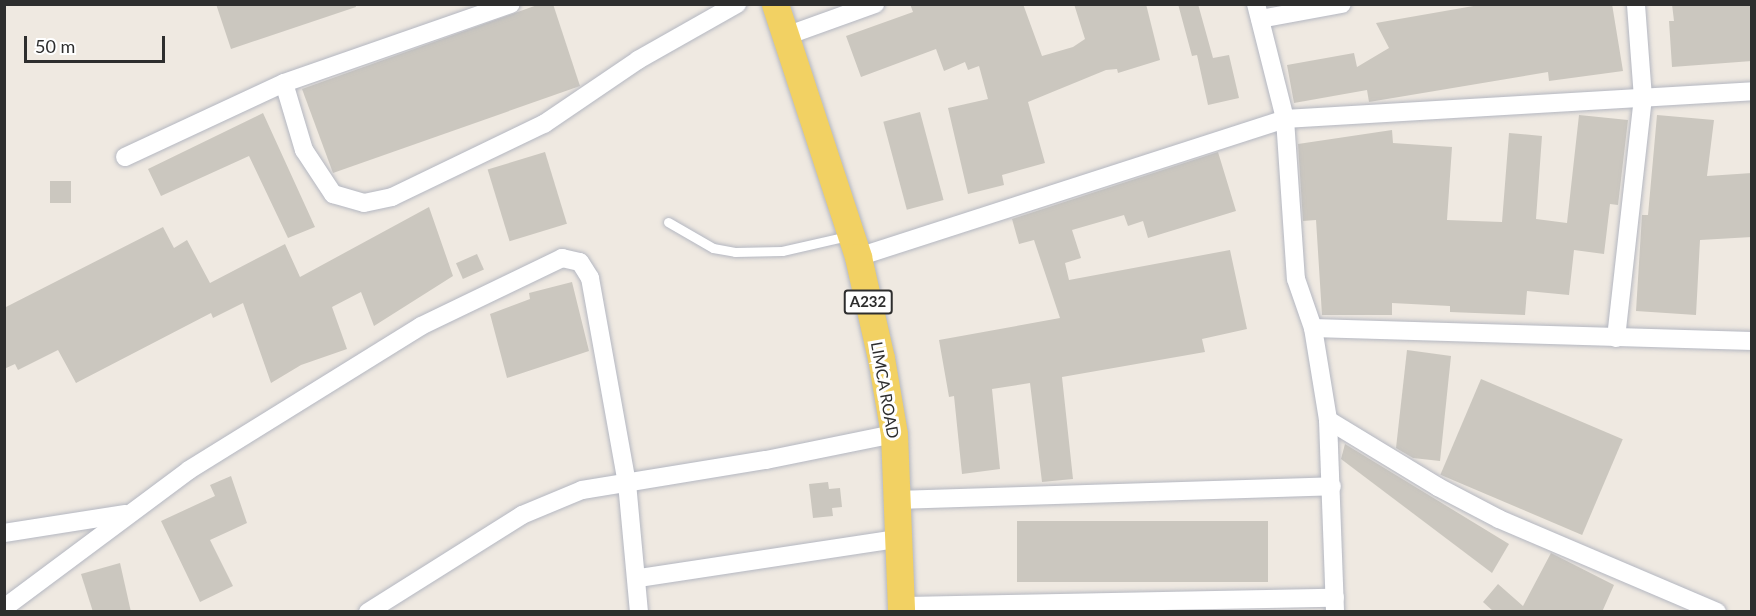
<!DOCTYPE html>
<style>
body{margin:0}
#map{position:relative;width:1756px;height:616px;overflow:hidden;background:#efe9e1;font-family:Lato,sans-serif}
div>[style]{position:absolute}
.building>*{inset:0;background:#cbc7bf;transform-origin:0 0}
.roads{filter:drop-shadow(0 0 2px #b4b7c1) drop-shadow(0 0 2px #b4b7c1)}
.service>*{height:9px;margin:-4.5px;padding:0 4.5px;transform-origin:4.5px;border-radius:4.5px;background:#fff}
.minor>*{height:18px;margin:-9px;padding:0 9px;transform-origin:9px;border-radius:9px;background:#fff}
.primary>*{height:27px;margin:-13.5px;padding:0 13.5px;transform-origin:13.5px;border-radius:13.5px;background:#f2d163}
span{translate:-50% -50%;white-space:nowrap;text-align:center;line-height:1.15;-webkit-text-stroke:6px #fff;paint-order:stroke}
.shield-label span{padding:2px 4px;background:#fff;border:2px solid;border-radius:4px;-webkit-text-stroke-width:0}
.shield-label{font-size:15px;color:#2e2e2e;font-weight:700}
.street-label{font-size:16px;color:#2e2e2e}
.frame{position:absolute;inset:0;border:6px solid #2e2e2e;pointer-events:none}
.scale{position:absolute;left:24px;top:36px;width:141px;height:27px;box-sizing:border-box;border:3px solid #2e2e2e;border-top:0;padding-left:8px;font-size:18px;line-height:21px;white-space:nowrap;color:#2e2e2e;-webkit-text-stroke:4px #fff;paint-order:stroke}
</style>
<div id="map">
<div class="building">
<i style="clip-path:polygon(216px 4px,355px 4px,356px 7px,231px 49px)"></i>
<i style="clip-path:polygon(540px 4px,553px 4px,580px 86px,333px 173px,302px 89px)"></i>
<i style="clip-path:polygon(910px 4px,1023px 4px,1042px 56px,1073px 47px,1085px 39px,1074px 4px,1146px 4px,1160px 60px,1118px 73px,1117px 69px,1106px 70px,1028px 102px,1045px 163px,1002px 175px,1004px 185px,968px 194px,948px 108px,988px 99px,979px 66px,968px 70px,965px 62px,944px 71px,936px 49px,861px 77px,846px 36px,913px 12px)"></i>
<i style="clip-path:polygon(1178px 4px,1198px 4px,1213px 58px,1229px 55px,1239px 98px,1208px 105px,1197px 55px,1192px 56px)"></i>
<i style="clip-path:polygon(1485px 4px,1612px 4px,1623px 71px,1549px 81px,1548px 72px,1369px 102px,1367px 90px,1294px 103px,1287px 65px,1354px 53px,1357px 67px,1389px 48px,1376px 23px)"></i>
<i style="clip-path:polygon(1672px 4px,1752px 4px,1752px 61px,1672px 67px,1669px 21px,1674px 21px)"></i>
<i style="left:920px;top:112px;width:91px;height:38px;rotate:75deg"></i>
<i style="clip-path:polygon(263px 113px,315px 227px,288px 238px,249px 156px,161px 196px,148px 169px)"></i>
<i style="clip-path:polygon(1579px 115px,1628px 120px,1618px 205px,1610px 204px,1604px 254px,1574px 250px,1569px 295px,1527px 291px,1525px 315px,1450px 312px,1450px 306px,1392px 303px,1392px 315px,1322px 315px,1316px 220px,1303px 221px,1298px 144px,1392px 130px,1393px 143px,1452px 147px,1447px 220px,1502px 222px,1509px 133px,1542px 136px,1536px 219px,1567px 223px)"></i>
<i style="clip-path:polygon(1657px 115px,1714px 120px,1707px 176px,1752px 173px,1752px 237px,1700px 240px,1696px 315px,1636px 311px,1642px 215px,1648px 215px)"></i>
<i style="left:545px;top:152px;width:75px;height:60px;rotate:73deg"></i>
<i style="clip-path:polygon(1218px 152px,1236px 211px,1148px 238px,1143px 221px,1128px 226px,1124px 215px,1072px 230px,1081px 258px,1065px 263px,1069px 280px,1230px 250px,1247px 329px,1202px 339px,1205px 352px,1062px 377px,1073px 479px,1042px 482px,1030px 383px,992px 389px,1000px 469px,962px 474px,954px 396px,949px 397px,939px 340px,1060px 318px,1034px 240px,1019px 244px,1012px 219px)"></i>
<i style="left:50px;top:181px;width:21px;height:22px"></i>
<i style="clip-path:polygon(429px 207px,453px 276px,374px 326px,361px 292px,332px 307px,347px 349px,301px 365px,271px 383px,243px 303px,213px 318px,211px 313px,76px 383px,58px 350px,18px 370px,15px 364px,4px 369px,4px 308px,163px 227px,174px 248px,187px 240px,210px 283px,285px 244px,300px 277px)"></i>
<i style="left:477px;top:254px;width:17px;height:23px;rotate:66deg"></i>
<i style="clip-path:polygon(572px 282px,589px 351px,507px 378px,490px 314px,530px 299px,529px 293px)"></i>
<i style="clip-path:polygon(1407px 350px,1451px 356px,1440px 461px,1413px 458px,1396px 448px)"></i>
<i style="left:1481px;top:379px;width:154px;height:104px;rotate:23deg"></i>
<i style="clip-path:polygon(1345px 444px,1509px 544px,1492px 573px,1341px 459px)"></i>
<i style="clip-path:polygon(231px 476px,247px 523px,210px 540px,233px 586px,200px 602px,161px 521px,215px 496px,210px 485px)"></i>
<i style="clip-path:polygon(828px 482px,829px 489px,840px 488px,842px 507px,832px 508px,833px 516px,813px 518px,809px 484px)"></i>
<i style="left:1017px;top:521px;width:251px;height:61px"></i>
<i style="clip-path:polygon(1551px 553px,1614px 585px,1602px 612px,1494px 612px,1483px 602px,1498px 584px,1523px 606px)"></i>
<i style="clip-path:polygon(120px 563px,131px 612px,93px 612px,81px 574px)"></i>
</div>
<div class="roads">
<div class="service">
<i style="left:668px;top:222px;width:52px;rotate:30deg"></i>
<i style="left:713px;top:248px;width:22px;rotate:10deg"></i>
<i style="left:735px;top:252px;width:47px;rotate:-1.2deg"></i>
<i style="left:782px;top:251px;width:68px;rotate:-12.8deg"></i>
</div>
<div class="minor">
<i style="left:1256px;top:4px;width:119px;rotate:75.8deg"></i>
<i style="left:1285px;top:119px;width:160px;rotate:86.1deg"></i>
<i style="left:1296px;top:279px;width:52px;rotate:70.9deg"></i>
<i style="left:1313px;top:328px;width:93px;rotate:80.7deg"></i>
<i style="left:1328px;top:420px;width:192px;rotate:87.9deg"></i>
<i style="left:1260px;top:19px;width:83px;rotate:-10.4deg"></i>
<i style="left:786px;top:36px;width:95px;rotate:-19.8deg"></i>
<i style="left:284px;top:83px;width:70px;rotate:73.4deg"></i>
<i style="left:304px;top:150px;width:53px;rotate:56.6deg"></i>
<i style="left:333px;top:194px;width:32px;rotate:16deg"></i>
<i style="left:364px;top:203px;width:29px;rotate:-12deg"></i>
<i style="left:392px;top:197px;width:169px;rotate:-25.7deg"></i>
<i style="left:544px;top:124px;width:114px;rotate:-34.2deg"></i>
<i style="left:638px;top:60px;width:114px;rotate:-29.5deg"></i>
<i style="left:125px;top:157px;width:175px;rotate:-25deg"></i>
<i style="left:284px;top:83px;width:240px;rotate:-19.2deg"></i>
<i style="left:858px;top:257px;width:449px;rotate:-17.9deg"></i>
<i style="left:1285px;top:119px;width:468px;rotate:-3.4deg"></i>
<i style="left:1313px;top:328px;width:439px;rotate:1.7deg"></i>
<i style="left:1616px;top:338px;width:242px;rotate:-83.6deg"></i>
<i style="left:1643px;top:98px;width:94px;rotate:-94.3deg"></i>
<i style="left:1328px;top:420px;width:129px;rotate:31.3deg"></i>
<i style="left:1438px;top:487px;width:69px;rotate:27.7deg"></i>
<i style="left:1499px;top:519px;width:237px;rotate:23.1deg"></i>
<i style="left:897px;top:500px;width:435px;rotate:-1.8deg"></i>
<i style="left:4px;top:533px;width:123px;rotate:-8.9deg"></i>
<i style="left:639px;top:578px;width:262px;rotate:-8.6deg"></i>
<i style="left:901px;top:606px;width:434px;rotate:-1.1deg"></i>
<i style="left:4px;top:608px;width:231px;rotate:-36.7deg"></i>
<i style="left:189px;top:470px;width:273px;rotate:-31.8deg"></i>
<i style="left:421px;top:326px;width:157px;rotate:-25.7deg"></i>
<i style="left:562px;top:258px;width:18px;rotate:13deg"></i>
<i style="left:580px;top:262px;width:19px;rotate:58deg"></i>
<i style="left:590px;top:278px;width:208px;rotate:79.8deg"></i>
<i style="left:627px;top:483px;width:130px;rotate:84.7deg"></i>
<i style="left:368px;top:612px;width:182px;rotate:-32.2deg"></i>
<i style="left:522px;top:515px;width:65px;rotate:-22.6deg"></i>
<i style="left:582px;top:490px;width:186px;rotate:-9.3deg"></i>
<i style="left:766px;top:460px;width:131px;rotate:-11.5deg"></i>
</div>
<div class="primary">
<i style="left:775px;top:4px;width:266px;rotate:71.8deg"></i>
<i style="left:858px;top:257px;width:104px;rotate:77.2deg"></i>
<i style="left:881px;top:358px;width:77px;rotate:80.3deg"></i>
<i style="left:894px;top:434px;width:178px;rotate:87.7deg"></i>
</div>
</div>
<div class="shield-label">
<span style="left:868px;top:302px">A232</span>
</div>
<div class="street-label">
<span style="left:885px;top:390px;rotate:80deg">LIMCA ROAD</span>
</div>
<div class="frame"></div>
<div class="scale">50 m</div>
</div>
